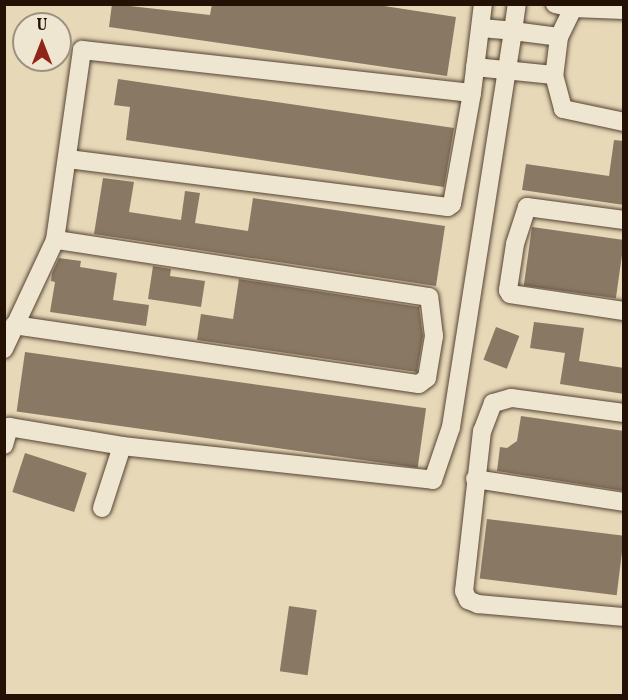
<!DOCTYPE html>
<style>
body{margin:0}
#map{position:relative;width:628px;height:700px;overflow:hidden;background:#e7d8b8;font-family:Vollkorn,serif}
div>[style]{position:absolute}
.building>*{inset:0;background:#897863;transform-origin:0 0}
.roads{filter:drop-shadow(0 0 2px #554332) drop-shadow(0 0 2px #554332)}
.minor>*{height:18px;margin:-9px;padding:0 9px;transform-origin:9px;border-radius:9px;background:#efe6d1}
span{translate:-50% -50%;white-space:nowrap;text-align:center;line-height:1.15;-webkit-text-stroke:4.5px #efe6d1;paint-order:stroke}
.frame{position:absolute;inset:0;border:6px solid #241106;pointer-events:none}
.north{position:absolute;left:12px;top:12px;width:60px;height:60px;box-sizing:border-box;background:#efe6d1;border:2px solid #9e9180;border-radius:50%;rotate:0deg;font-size:16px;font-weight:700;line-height:24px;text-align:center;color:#241106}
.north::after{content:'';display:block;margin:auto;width:21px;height:27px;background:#8f2418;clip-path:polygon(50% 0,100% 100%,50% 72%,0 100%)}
</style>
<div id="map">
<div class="building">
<i style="clip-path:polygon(112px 4px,210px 15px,212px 4px,371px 4px,456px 17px,447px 76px,109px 27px)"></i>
<i style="clip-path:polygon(118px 79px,454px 128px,444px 187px,126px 140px,130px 107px,114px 105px)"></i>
<i style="clip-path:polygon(614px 140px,624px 141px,624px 205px,522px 190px,526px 164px,609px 176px)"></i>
<i style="clip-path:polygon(103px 178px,134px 182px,129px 212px,181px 220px,185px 191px,200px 193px,195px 223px,248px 231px,253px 198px,445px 226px,436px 286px,94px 234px)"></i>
<i style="left:532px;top:227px;width:93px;height:59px;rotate:8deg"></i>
<i style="clip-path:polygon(59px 258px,81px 261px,80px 267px,117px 273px,113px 300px,149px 305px,146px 326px,50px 312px,55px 282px,51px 281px,52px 273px)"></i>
<i style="clip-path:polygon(153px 266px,171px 269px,170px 276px,205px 281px,201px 307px,148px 299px)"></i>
<i style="clip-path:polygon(239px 279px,419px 307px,423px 336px,417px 372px,197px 340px,201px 314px,233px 319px)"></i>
<i style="clip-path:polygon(534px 322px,584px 328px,579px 361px,624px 368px,624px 394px,560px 384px,565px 353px,530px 348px)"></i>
<i style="left:496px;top:327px;width:25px;height:35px;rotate:21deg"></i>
<i style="left:25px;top:352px;width:405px;height:60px;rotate:8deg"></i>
<i style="clip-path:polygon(521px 416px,624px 431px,624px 491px,497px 471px,500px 447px,507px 448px,517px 441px)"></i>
<i style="left:25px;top:453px;width:65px;height:41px;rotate:18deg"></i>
<i style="left:487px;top:519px;width:138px;height:60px;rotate:7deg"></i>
<i style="left:289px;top:606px;width:28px;height:66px;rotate:8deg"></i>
</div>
<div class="roads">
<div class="minor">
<i style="left:555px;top:4px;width:18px;rotate:13deg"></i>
<i style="left:481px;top:28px;width:32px;rotate:5deg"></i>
<i style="left:513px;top:31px;width:27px;rotate:-82deg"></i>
<i style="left:559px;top:37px;width:38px;rotate:97deg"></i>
<i style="left:554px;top:75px;width:35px;rotate:75deg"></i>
<i style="left:563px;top:109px;width:62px;rotate:12deg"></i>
<i style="left:475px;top:67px;width:79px;rotate:5.8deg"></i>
<i style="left:68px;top:159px;width:383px;rotate:7.2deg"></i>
<i style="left:448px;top:207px;width:5px;rotate:-37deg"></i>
<i style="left:452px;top:204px;width:113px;rotate:-79.8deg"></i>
<i style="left:472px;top:93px;width:90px;rotate:-83deg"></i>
<i style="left:624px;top:220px;width:98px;rotate:-172.4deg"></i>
<i style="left:527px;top:207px;width:39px;rotate:108deg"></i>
<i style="left:515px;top:244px;width:47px;rotate:98.7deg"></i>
<i style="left:508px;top:290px;width:4px;rotate:63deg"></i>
<i style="left:510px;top:294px;width:115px;rotate:8.5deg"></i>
<i style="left:14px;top:325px;width:409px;rotate:8.3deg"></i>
<i style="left:419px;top:384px;width:10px;rotate:-37deg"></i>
<i style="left:427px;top:378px;width:43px;rotate:-80.5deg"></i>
<i style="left:434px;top:336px;width:39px;rotate:-97deg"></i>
<i style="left:429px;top:297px;width:378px;rotate:-171.3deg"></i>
<i style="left:4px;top:349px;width:120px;rotate:-64.9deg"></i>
<i style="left:55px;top:240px;width:192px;rotate:-81.9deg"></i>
<i style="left:82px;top:50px;width:392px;rotate:6.3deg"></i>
<i style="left:624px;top:413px;width:114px;rotate:-172.4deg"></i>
<i style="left:511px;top:398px;width:19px;rotate:164deg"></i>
<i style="left:493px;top:403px;width:30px;rotate:111deg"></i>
<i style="left:482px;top:431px;width:161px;rotate:96.4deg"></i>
<i style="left:464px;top:591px;width:10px;rotate:66deg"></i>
<i style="left:468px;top:600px;width:11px;rotate:22deg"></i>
<i style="left:478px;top:604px;width:147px;rotate:5.1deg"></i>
<i style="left:4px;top:445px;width:19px;rotate:-74deg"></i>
<i style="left:9px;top:427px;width:115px;rotate:9.5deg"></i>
<i style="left:122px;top:446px;width:313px;rotate:6.2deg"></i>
<i style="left:433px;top:480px;width:56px;rotate:-71.2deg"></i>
<i style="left:451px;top:427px;width:401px;rotate:-81.1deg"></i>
<i style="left:513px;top:31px;width:46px;rotate:7.4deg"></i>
<i style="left:559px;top:37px;width:32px;rotate:-64deg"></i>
<i style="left:573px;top:8px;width:51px;rotate:2.2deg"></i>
<i style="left:475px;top:479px;width:151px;rotate:8.8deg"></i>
<i style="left:102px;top:508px;width:65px;rotate:-72.1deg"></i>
</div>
</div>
<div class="frame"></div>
<div class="north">U</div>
</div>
